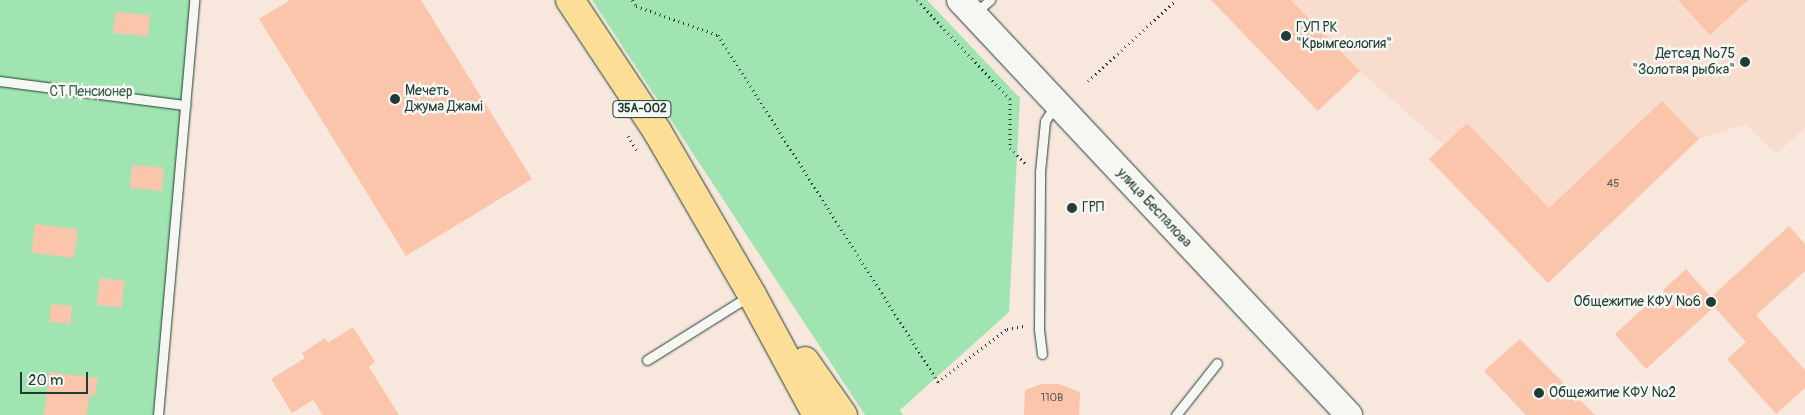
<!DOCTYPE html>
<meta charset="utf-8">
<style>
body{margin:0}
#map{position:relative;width:1805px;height:415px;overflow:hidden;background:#f7e7dd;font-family:Pangolin,sans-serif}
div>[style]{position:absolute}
.built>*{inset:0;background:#f8ddce}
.green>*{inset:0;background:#9fe4b1}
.building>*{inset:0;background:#fac5ab;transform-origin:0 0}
.path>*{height:3px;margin-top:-1.5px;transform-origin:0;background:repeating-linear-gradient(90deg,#1f3d34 0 1px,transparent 0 5px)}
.roads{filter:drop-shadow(0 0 1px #1f3d34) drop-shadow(0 0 1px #1f3d34)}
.service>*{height:9px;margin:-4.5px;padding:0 4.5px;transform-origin:4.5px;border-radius:4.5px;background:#f6f6f2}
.secondary>*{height:26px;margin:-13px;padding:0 13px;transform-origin:13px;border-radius:13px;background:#f6f6f2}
.primary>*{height:28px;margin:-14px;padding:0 14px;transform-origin:14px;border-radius:14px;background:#fcde96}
.dots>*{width:14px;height:14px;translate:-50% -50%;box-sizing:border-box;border:2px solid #f6f6f2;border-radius:50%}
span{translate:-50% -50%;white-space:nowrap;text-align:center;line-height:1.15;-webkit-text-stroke:5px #f6f6f2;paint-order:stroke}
.number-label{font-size:11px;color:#565f52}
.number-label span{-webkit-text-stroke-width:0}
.shield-label span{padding:1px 4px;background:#f6f6f2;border:1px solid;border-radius:4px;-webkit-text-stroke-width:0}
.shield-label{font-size:12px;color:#1f3d34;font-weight:700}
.poi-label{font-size:14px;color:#1f3d34}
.left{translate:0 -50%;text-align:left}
.right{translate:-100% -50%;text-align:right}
.park-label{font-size:14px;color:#395e4d}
.street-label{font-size:14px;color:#1f3d34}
.scale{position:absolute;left:20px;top:372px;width:68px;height:22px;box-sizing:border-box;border:2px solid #1f3d34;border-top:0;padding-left:6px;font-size:15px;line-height:18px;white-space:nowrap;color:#1f3d34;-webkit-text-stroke:4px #f6f6f2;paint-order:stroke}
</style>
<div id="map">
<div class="built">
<i style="clip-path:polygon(1291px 0,1805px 0,1805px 127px,1777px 154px,1746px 124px,1699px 139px,1548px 283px,1429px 159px,1443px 145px,1360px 71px)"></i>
</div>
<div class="green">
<i style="clip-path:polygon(0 0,191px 0,154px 415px,0 415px)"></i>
<i style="clip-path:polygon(592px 0,927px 0,1020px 98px,1009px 312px,900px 410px,903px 415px,865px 415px)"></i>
</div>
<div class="building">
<i style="clip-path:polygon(290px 0,421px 0,532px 179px,406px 256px,259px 19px)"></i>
<i style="clip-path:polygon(1211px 0,1291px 0,1360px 71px,1318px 111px)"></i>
<i style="clip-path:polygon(1678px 0,1748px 0,1710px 35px)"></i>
<i style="left:115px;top:12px;width:35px;height:21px;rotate:5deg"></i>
<i style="clip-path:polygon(1662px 101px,1699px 139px,1548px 283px,1429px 159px,1467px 123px,1549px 208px)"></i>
<i style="left:132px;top:165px;width:32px;height:23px;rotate:5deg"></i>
<i style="left:35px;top:224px;width:43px;height:29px;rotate:7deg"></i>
<i style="clip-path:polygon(1789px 226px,1805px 244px,1805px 271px,1756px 315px,1805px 370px,1805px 388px,1776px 414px,1727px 359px,1746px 342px,1714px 307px,1646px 369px,1615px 334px,1686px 269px,1711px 297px)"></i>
<i style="left:100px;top:278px;width:25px;height:27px;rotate:7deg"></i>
<i style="left:51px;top:304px;width:21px;height:18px;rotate:5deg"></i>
<i style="clip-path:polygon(353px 327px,375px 362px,369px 367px,399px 415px,323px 415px,313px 400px,292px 413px,271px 379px,305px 358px,302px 353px,325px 338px,328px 343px)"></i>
<i style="clip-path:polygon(1520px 339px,1595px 415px,1526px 415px,1484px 371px)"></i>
<i style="clip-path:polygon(49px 372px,98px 378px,95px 395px,89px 395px,87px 415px,44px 415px)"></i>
<i style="clip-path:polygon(1042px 384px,1059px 384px,1080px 392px,1079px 415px,1024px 415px,1025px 390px)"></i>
</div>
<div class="path">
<i style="left:632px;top:0;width:7px;rotate:56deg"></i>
<i style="left:636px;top:6px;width:87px;rotate:19.5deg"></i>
<i style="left:718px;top:35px;width:411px;rotate:57.6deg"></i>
<i style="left:938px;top:382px;width:87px;rotate:-37.5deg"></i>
<i style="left:1007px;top:329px;width:17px;rotate:-10deg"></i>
<i style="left:917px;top:0;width:136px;rotate:46.8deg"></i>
<i style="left:1010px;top:99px;width:49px;rotate:90deg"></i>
<i style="left:1010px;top:148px;width:23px;rotate:45deg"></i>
<i style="left:1088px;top:81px;width:120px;rotate:-42.6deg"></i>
<i style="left:628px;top:136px;width:19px;rotate:58deg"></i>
</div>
<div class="roads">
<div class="service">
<i style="left:975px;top:13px;width:20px;rotate:-41deg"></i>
<i style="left:0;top:81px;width:187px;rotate:7.4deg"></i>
<i style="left:1042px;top:354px;width:26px;rotate:-97deg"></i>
<i style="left:1039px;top:328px;width:156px;rotate:-89.6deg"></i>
<i style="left:1040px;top:172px;width:51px;rotate:-84.4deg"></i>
<i style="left:1045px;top:121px;width:20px;rotate:-57deg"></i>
<i style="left:647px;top:360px;width:120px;rotate:-32.1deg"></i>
<i style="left:158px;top:415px;width:417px;rotate:-85deg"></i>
<i style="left:1176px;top:415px;width:66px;rotate:-51.7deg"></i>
</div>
<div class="secondary">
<i style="left:960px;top:0;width:569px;rotate:46.85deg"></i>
</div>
<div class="primary">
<i style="left:570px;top:0;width:157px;rotate:56.4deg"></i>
<i style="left:657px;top:131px;width:190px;rotate:59.9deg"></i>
<i style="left:752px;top:295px;width:136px;rotate:61.6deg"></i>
<i style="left:805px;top:361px;width:66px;rotate:54.9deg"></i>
</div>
</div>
<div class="dots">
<i style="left:1286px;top:36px;background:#1f3d34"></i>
<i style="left:1745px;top:62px;background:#1f3d34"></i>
<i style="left:395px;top:99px;background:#1f3d34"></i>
<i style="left:1072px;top:208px;background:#1f3d34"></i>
<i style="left:1711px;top:302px;background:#1f3d34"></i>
<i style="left:1539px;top:393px;background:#1f3d34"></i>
</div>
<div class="number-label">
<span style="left:1613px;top:184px">45</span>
<span style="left:1052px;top:398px">110В</span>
</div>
<div class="shield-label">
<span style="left:642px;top:109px">35А-002</span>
</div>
<div class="poi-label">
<span class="left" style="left:1296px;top:36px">ГУП РК<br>"Крымгеология"</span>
<span class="right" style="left:1735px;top:62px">Детсад №75<br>"Золотая рыбка"</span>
<span class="left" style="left:405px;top:99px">Мечеть<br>Джума Джамі</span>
<span class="left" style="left:1082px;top:208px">ГРП</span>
<span class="right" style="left:1701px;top:302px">Общежитие КФУ №6</span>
<span class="left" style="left:1549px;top:393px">Общежитие КФУ №2</span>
</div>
<div class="park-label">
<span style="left:91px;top:92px">СТ Пенсионер</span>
</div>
<div class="street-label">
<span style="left:1154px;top:208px;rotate:47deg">улица Беспалова</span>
</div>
<div class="scale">20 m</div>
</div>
